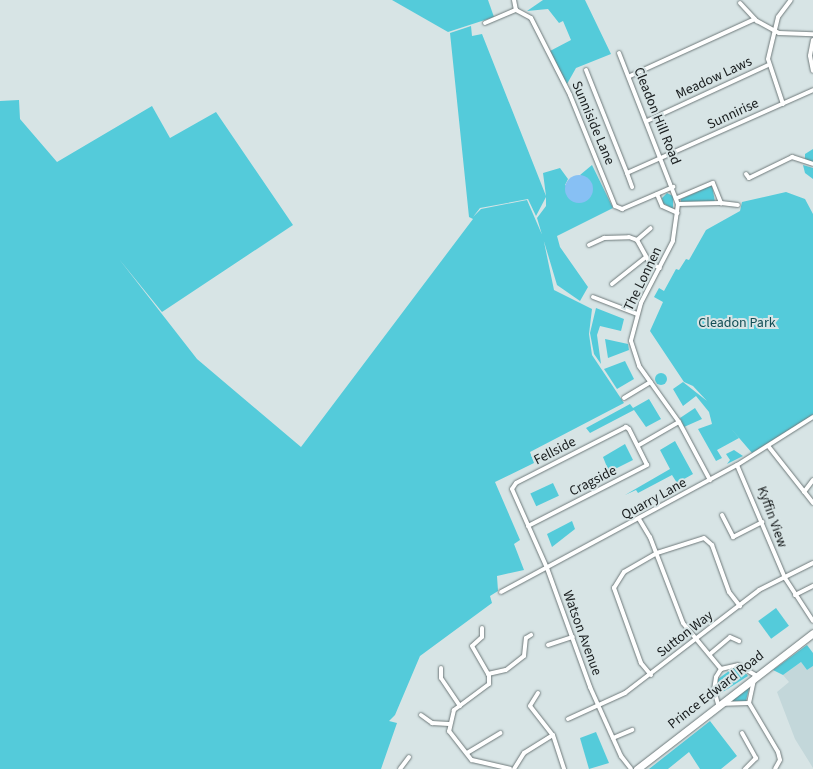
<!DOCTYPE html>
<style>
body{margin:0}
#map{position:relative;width:813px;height:769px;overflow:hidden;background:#d7e4e5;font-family:"Source Sans 3",sans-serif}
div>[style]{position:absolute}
.built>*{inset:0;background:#c3d7da}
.green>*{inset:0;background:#54cbda;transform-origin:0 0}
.round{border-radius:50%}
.water>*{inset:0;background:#87c0f4}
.roads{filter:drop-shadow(0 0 1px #6e797a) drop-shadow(0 0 1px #6e797a)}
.street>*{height:4px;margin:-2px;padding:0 2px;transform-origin:2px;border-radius:2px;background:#fff}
.primary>*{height:7px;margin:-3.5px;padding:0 3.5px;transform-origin:3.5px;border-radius:3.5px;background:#fff}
span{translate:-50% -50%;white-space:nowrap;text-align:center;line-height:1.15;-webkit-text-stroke:4px #d7e4e5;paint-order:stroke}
.street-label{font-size:14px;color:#181c1d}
.park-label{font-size:14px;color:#124e55}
</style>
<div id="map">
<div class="built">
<i style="clip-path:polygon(801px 662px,807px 670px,813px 666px,813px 768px,795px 739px,777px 692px,789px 682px,783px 675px)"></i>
</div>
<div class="green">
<i style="clip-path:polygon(392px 0,488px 0,494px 17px,448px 32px)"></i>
<i style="clip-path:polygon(543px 0,585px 0,611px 54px,576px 68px,567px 84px,550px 51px,571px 40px,563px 21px,559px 23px,548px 9px,527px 11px)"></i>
<i style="clip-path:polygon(471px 26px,472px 36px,482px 34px,546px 196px,543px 173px,560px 168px,568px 179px,565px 185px,591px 195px,592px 185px,580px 175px,592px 165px,613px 208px,557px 236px,560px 247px,588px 287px,580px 301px,557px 285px,537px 218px,546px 206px,546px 197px,536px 216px,528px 199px,480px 208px,473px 217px,481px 209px,527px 200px,543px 237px,554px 290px,592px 309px,589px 334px,592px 355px,624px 403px,530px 452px,534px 463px,495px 482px,520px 540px,514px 544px,524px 570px,497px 576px,498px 591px,490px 596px,492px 603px,420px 656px,395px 715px,389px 721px,397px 723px,381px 769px,0 769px,0 101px,19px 100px,20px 119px,57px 162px,152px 106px,170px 138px,216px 112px,293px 225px,162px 312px,119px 259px,197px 359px,301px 447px,473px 219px,469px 217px,450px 33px)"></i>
<i style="clip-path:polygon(813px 149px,813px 162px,811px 162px,805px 159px,805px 154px)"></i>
<i style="clip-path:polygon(803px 165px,813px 168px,813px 179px,805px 173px)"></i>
<i style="clip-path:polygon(712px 185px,715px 202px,681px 202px,681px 199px)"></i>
<i style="clip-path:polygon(786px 192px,805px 199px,813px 214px,813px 415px,752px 453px,728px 425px,739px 438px,717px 450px,722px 458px,716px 461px,698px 429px,712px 424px,709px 412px,696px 396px,683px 406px,673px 389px,683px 382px,707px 401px,693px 386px,684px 382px,650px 331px,663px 302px,654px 297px,659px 288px,664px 291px,676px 269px,679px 270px,686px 259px,689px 260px,706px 230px,740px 211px,742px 202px)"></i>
<i style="clip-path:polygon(667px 193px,673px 196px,673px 209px,663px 203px,662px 198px)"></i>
<i style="clip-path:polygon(596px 308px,624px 319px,621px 331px,600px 326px,597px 335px,601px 364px,594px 354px,590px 333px)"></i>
<i style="clip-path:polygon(605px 339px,628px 344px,629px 350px,608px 358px)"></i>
<i style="clip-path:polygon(625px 361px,634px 379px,617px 389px,604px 369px)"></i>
<i class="round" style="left:655px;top:373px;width:12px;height:12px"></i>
<i style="clip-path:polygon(649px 399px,661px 419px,646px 427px,634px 410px,590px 433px,586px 428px,630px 404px,633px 408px)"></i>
<i style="clip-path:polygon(695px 408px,702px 419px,684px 427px,680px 418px)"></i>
<i style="clip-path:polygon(675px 441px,693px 474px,677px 483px,672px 475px,638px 493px,636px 490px,625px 495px,670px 469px,660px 450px)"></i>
<i style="clip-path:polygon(625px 444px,633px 460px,609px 472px,603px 457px)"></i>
<i style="clip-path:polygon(734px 450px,743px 456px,727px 464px,730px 460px,726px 454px)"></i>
<i style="left:553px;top:483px;width:14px;height:25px;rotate:65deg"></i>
<i style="clip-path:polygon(572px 521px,575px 529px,552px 547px,547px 534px)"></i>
<i style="left:776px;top:608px;width:22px;height:22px;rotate:54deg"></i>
<i style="clip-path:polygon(807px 645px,813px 653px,813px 666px,807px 670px,801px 662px,783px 675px,773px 670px)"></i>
<i style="clip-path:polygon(733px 668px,743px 669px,748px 676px,718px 695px,718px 679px)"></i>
<i style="clip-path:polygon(750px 684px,746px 701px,728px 702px)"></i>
<i style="clip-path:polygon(710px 721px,737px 756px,721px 769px,700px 769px,689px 752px,668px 769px,649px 769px)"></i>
<i style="clip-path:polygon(596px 732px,609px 763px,589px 769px,580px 738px)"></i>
</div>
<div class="water">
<i class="round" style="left:565px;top:175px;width:28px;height:28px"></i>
</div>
<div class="roads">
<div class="street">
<i style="left:514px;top:0;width:10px;rotate:79deg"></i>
<i style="left:516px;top:10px;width:17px;rotate:28deg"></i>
<i style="left:531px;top:18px;width:86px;rotate:63.1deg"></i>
<i style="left:570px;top:95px;width:120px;rotate:67.9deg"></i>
<i style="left:615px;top:206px;width:8px;rotate:23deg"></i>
<i style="left:622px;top:209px;width:56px;rotate:-23.3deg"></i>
<i style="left:740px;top:3px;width:25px;rotate:47deg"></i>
<i style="left:757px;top:21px;width:25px;rotate:29deg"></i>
<i style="left:779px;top:33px;width:34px;rotate:2deg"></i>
<i style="left:485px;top:23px;width:34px;rotate:-23deg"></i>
<i style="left:813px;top:40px;width:16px;rotate:101deg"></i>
<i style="left:810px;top:56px;width:15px;rotate:79deg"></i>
<i style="left:619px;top:53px;width:162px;rotate:68.7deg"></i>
<i style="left:678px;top:204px;width:37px;rotate:98deg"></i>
<i style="left:673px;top:241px;width:70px;rotate:117.3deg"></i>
<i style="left:641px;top:303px;width:39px;rotate:105deg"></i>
<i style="left:631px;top:341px;width:26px;rotate:72deg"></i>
<i style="left:639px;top:366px;width:69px;rotate:54.5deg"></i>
<i style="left:679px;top:422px;width:66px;rotate:61.9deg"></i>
<i style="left:586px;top:70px;width:111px;rotate:68.3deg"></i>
<i style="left:627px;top:173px;width:204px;rotate:-24deg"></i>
<i style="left:630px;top:76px;width:137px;rotate:-24.5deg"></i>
<i style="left:783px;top:104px;width:47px;rotate:-108.4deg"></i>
<i style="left:768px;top:59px;width:43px;rotate:-76.6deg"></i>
<i style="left:778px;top:17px;width:21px;rotate:-53deg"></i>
<i style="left:647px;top:121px;width:133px;rotate:-24.8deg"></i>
<i style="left:627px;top:173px;width:15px;rotate:70deg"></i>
<i style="left:746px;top:174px;width:5px;rotate:53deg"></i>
<i style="left:749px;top:178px;width:48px;rotate:-26deg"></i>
<i style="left:792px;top:157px;width:22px;rotate:18deg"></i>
<i style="left:657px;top:194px;width:13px;rotate:67deg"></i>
<i style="left:662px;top:206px;width:17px;rotate:24deg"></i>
<i style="left:677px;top:198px;width:39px;rotate:-23deg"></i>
<i style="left:713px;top:183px;width:22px;rotate:68deg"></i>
<i style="left:721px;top:203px;width:43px;rotate:178.7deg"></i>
<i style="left:721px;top:203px;width:17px;rotate:7deg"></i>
<i style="left:637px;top:240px;width:18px;rotate:-41deg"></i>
<i style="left:589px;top:245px;width:17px;rotate:-25deg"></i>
<i style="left:604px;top:238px;width:25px;rotate:-2deg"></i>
<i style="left:629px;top:237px;width:9px;rotate:21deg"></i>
<i style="left:637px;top:240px;width:26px;rotate:61deg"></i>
<i style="left:650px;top:263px;width:11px;rotate:27deg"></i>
<i style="left:612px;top:284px;width:43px;rotate:-38.5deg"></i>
<i style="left:593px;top:297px;width:47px;rotate:21.1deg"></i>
<i style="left:624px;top:398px;width:31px;rotate:-31deg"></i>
<i style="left:639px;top:445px;width:46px;rotate:-29.9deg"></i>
<i style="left:769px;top:447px;width:71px;rotate:51.8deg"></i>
<i style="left:737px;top:465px;width:123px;rotate:67deg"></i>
<i style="left:785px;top:578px;width:51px;rotate:56.9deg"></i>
<i style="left:804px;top:492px;width:15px;rotate:-53deg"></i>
<i style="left:722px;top:515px;width:25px;rotate:63deg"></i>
<i style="left:733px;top:537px;width:33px;rotate:-27deg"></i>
<i style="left:639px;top:519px;width:21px;rotate:59deg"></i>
<i style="left:650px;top:537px;width:92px;rotate:69deg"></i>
<i style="left:683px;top:623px;width:60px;rotate:50.4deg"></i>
<i style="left:528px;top:526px;width:134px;rotate:-27.1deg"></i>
<i style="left:647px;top:465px;width:40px;rotate:-116.6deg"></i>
<i style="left:629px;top:429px;width:4px;rotate:-146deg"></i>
<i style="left:626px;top:427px;width:123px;rotate:153deg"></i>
<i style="left:516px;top:483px;width:7px;rotate:124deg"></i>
<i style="left:512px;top:489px;width:86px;rotate:66.1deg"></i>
<i style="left:547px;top:568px;width:127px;rotate:70.1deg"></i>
<i style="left:590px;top:687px;width:76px;rotate:65.8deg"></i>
<i style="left:621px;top:756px;width:16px;rotate:52deg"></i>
<i style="left:501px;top:592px;width:268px;rotate:-28.3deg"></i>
<i style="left:737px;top:465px;width:90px;rotate:-32.3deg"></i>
<i style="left:795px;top:595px;width:20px;rotate:-27deg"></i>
<i style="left:482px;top:628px;width:9px;rotate:90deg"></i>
<i style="left:482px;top:637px;width:13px;rotate:138deg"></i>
<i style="left:472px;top:646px;width:34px;rotate:60deg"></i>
<i style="left:489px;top:676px;width:8px;rotate:90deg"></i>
<i style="left:489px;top:684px;width:44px;rotate:143.4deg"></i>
<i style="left:454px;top:710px;width:22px;rotate:103deg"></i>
<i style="left:449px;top:731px;width:37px;rotate:52deg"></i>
<i style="left:472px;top:760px;width:39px;rotate:13deg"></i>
<i style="left:548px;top:645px;width:26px;rotate:-18deg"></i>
<i style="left:710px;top:654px;width:26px;rotate:-40deg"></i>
<i style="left:730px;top:637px;width:10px;rotate:24deg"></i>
<i style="left:738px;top:665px;width:20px;rotate:30deg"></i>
<i style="left:755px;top:675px;width:29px;rotate:102deg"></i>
<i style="left:749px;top:703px;width:31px;rotate:178deg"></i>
<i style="left:718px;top:704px;width:15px;rotate:-106deg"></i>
<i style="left:714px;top:690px;width:13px;rotate:-81deg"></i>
<i style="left:716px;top:677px;width:9px;rotate:-58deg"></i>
<i style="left:721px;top:669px;width:17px;rotate:-13deg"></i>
<i style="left:441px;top:668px;width:10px;rotate:90deg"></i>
<i style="left:441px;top:678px;width:34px;rotate:56deg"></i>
<i style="left:488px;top:674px;width:18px;rotate:-13deg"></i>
<i style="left:506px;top:670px;width:23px;rotate:-38deg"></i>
<i style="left:524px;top:656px;width:18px;rotate:-84deg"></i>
<i style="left:526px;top:638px;width:6px;rotate:-31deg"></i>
<i style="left:651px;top:675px;width:16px;rotate:-130deg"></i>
<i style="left:641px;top:663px;width:80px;rotate:-109.8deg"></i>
<i style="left:614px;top:588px;width:19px;rotate:-58deg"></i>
<i style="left:624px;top:572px;width:38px;rotate:-30deg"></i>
<i style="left:657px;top:553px;width:49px;rotate:-17.7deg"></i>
<i style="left:704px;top:538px;width:11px;rotate:41deg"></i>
<i style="left:712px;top:545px;width:50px;rotate:70.1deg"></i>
<i style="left:729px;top:592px;width:18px;rotate:52deg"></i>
<i style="left:538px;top:693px;width:15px;rotate:122deg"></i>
<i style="left:530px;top:706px;width:37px;rotate:52deg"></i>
<i style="left:553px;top:735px;width:36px;rotate:72deg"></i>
<i style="left:749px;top:703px;width:57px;rotate:59.4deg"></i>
<i style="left:778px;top:752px;width:8px;rotate:76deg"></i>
<i style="left:780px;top:760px;width:10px;rotate:119deg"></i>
<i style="left:421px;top:715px;width:14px;rotate:36deg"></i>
<i style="left:432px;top:723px;width:17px;rotate:3deg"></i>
<i style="left:568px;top:719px;width:63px;rotate:-24.5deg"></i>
<i style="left:625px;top:693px;width:169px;rotate:-37.5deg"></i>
<i style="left:759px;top:590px;width:60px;rotate:-26.6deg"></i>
<i style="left:742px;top:733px;width:29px;rotate:61deg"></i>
<i style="left:756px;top:758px;width:16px;rotate:135deg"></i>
<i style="left:613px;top:738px;width:21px;rotate:-23deg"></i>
<i style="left:467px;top:753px;width:39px;rotate:-31deg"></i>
<i style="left:400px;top:769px;width:15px;rotate:-53deg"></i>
<i style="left:514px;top:769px;width:19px;rotate:-58deg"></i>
<i style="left:524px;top:753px;width:34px;rotate:-32deg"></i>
</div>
<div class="primary">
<i style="left:637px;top:769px;width:222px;rotate:-37.7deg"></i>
</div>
</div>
<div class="street-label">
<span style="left:714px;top:78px;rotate:-25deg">Meadow Laws</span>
<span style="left:733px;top:114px;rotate:-25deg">Sunnirise</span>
<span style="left:657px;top:116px;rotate:68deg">Cleadon Hill Road</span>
<span style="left:593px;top:123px;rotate:67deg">Sunniside Lane</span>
<span style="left:643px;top:279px;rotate:-64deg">The Lonnen</span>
<span style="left:555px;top:451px;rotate:-27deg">Fellside</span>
<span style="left:593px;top:481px;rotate:-27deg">Cragside</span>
<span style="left:654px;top:499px;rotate:-29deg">Quarry Lane</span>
<span style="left:772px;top:517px;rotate:70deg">Kyffin View</span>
<span style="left:582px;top:633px;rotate:70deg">Watson Avenue</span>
<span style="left:685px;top:634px;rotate:-38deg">Sutton Way</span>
<span style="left:716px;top:690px;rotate:-38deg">Prince Edward Road</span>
</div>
<div class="park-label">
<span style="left:737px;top:323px">Cleadon Park</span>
</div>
</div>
